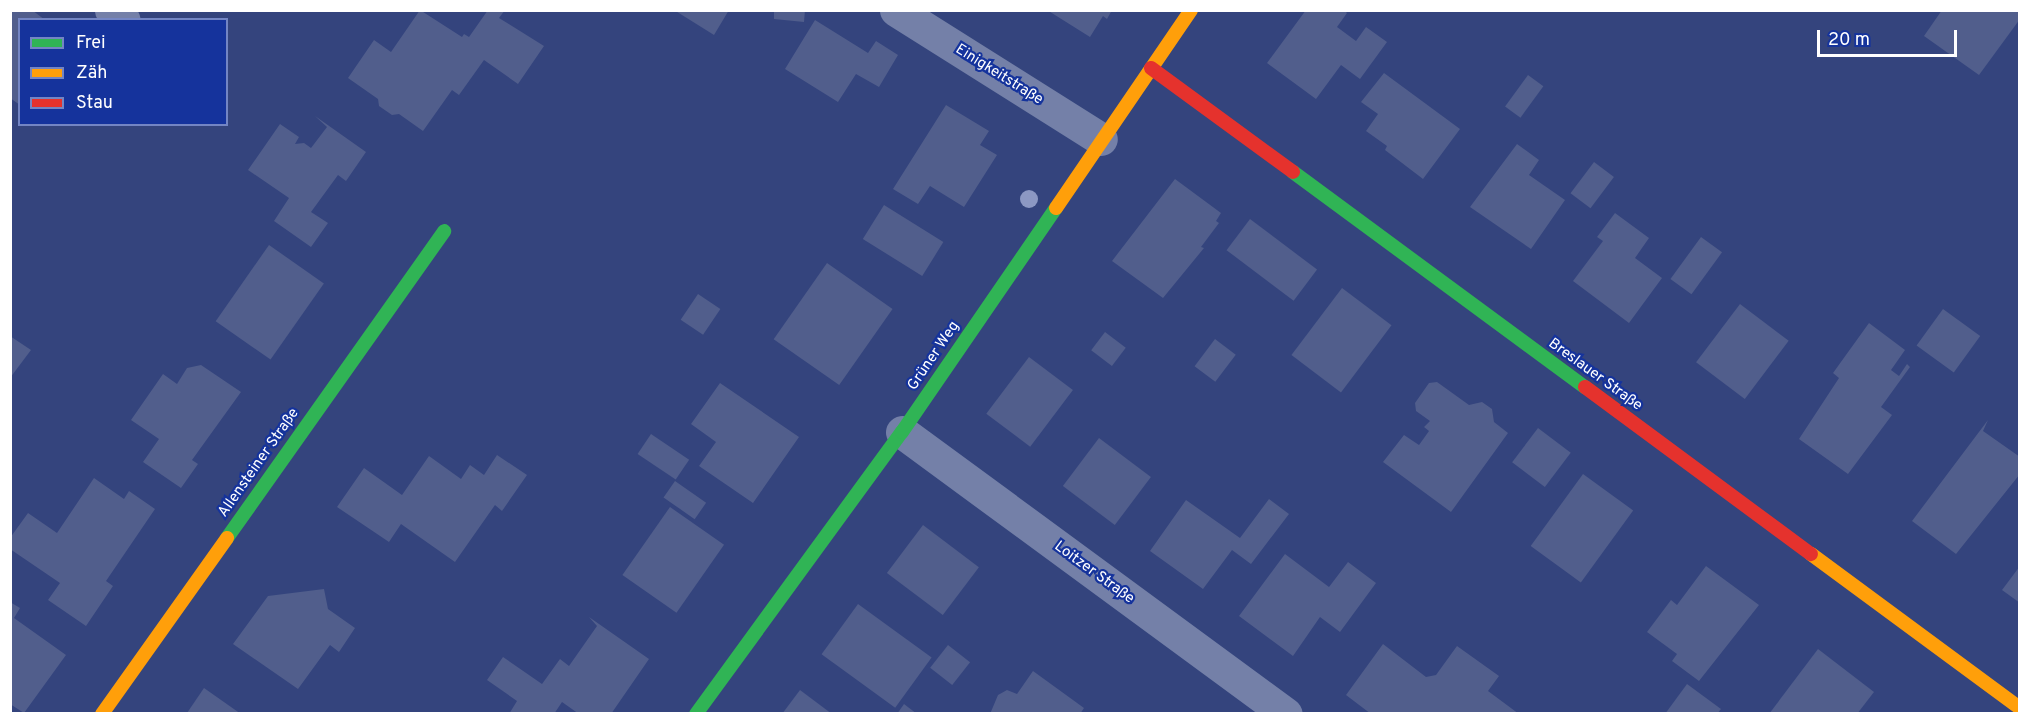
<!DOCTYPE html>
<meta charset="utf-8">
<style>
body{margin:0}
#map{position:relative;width:2030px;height:724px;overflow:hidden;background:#34447d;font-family:Overpass,sans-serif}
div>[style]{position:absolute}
.building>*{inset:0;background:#515e8c;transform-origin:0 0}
.street>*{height:33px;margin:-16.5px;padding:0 16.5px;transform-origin:16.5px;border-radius:16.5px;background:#7480a8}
.fast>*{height:14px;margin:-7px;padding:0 7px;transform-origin:7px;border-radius:7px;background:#30b455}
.slow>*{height:14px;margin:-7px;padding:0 7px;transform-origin:7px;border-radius:7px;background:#ff9f0a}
.jam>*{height:14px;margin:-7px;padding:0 7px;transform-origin:7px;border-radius:7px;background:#e5322d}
.trees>*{width:18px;height:18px;margin:-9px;border-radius:50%;background:#8c98c3}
span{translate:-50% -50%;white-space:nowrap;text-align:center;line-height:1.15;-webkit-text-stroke:4.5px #15339c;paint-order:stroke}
.street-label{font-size:15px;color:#fff}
.frame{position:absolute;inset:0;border:12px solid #fff;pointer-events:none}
.legend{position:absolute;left:18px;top:18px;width:210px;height:108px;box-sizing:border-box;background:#15339c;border:2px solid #7385c4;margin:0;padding:8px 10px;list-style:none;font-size:18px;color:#fff}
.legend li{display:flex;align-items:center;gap:12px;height:30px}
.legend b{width:30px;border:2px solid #7385c4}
.scale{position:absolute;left:1817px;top:30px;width:140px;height:27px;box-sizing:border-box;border:3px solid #fff;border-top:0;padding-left:8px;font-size:18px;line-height:21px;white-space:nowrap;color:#fff;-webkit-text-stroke:4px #15339c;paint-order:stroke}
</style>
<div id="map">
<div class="building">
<i style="clip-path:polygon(10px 10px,32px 10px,45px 20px,20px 20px,20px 105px,10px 98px)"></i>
<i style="clip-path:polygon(420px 10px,462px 37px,464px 34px,469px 37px,488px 10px,505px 10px,499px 18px,544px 46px,518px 84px,484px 60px,459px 95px,452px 90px,423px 131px,399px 114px,392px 115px,379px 106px,378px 99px,348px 78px,374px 40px,391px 52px)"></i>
<i style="clip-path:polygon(674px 10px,729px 10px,714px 35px)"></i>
<i style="clip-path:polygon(774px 10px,805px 10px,804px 22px,774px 19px)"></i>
<i style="clip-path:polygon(1047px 10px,1112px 10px,1107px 19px,1103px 16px,1090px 37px)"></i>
<i style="clip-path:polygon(1306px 10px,1344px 10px,1347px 13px,1337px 27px,1356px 41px,1366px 27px,1387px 42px,1360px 79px,1341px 65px,1316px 99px,1267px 63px)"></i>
<i style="clip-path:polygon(1942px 10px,2020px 10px,2020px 19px,1979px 75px,1924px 36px)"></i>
<i style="clip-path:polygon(815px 20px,868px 53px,876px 41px,898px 55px,879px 87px,856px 74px,838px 102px,785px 69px)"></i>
<i style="clip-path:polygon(1384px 73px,1460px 129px,1423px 179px,1385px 150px,1387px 146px,1366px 131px,1378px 114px,1361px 102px)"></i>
<i style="left:1528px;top:75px;width:19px;height:39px;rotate:36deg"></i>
<i style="clip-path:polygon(946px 105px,989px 131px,980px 145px,997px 155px,964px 207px,930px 186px,918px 204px,893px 189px)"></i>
<i style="clip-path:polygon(315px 116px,366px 152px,346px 181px,338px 175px,311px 212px,328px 223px,311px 247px,274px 221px,289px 198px,248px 170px,280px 124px,299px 137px,295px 144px,304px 143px,311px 148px,327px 127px)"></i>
<i style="clip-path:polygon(1517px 144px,1539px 160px,1529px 175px,1565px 200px,1531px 249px,1470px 207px)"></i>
<i style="left:1594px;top:162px;width:25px;height:39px;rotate:37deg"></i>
<i style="clip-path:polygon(1175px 179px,1221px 213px,1216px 221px,1219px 223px,1201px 247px,1204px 248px,1163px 298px,1112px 261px)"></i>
<i style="left:884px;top:205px;width:70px;height:40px;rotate:32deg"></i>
<i style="clip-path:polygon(1615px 213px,1649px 238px,1635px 258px,1662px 278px,1629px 323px,1573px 281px,1603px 241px,1597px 237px)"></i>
<i style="left:1250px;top:219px;width:84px;height:39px;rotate:37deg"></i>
<i style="left:1701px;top:237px;width:26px;height:52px;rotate:36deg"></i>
<i style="left:269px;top:245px;width:67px;height:93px;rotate:35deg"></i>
<i style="left:827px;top:263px;width:80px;height:93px;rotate:35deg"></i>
<i style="left:1342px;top:288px;width:62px;height:84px;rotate:37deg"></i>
<i style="left:698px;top:294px;width:27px;height:31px;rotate:34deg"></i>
<i style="left:1740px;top:304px;width:61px;height:73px;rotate:37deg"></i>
<i style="left:1943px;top:309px;width:46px;height:45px;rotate:36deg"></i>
<i style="clip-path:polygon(1869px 323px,1905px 350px,1891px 370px,1899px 376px,1907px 364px,1910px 367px,1881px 407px,1892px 415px,1848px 474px,1799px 439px,1839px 378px,1833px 373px)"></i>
<i style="left:1105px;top:332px;width:26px;height:23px;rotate:37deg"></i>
<i style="clip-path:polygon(10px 336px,31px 350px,10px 378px)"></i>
<i style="left:1215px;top:339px;width:26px;height:34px;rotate:37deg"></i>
<i style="left:1029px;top:357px;width:55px;height:71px;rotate:37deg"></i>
<i style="clip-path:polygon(201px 365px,241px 392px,192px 460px,198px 464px,181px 488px,143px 462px,159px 439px,131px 420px,163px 374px,177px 384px,187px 368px)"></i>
<i style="clip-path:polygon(1437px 382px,1469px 405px,1482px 402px,1492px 409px,1494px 422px,1508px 433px,1451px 512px,1383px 462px,1404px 435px,1419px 445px,1429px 431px,1424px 427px,1430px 421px,1416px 411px,1415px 403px,1429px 383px)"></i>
<i style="clip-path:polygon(720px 383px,799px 437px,753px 503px,699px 466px,716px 442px,691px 424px)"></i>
<i style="clip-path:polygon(1988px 420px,1983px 431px,2020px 457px,2020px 474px,1956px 554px,1912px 521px)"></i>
<i style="left:1538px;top:428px;width:41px;height:43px;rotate:37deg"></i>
<i style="left:651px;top:434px;width:46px;height:24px;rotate:34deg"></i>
<i style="left:1099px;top:438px;width:65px;height:60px;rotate:37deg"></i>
<i style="clip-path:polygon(497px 455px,527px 475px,502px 511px,495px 505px,455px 562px,401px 524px,389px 542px,337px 507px,364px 468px,402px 495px,429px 456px,461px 479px,470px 465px,484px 475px)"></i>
<i style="left:1583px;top:474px;width:62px;height:89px;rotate:36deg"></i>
<i style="clip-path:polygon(94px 478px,124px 499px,129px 491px,155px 509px,106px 581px,113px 586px,86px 626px,48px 600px,60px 583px,10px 549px,10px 538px,28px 513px,57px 533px)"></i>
<i style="left:675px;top:481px;width:38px;height:20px;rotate:35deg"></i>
<i style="clip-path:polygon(1269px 499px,1289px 514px,1251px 564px,1232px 550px,1203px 589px,1150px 551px,1186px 500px,1240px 538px)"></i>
<i style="left:670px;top:507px;width:66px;height:83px;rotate:35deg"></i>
<i style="left:923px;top:525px;width:70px;height:60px;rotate:37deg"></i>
<i style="clip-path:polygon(1285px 554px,1329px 587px,1348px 562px,1376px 583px,1340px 632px,1320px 617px,1293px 656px,1239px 616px)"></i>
<i style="clip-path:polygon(1706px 566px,1759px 605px,1699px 681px,1672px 661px,1677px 654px,1647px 632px,1671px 600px,1677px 605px)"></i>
<i style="clip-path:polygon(2020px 566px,2020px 603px,2002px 590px)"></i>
<i style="clip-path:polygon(324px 589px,328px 609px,355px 628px,339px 652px,330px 645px,298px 689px,233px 644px,268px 596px)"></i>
<i style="clip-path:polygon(10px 602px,20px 608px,14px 618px,66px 655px,24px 713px,10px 704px)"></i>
<i style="left:858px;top:604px;width:91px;height:62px;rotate:36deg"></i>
<i style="clip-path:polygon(589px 617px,649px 659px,611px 714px,579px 714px,562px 702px,554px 714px,509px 714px,517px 701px,487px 680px,503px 657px,542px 684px,560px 659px,569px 666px,597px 626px)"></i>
<i style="clip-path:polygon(1383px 644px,1426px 677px,1436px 675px,1457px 646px,1499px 676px,1488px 691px,1519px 714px,1371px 714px,1346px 695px)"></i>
<i style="left:948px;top:645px;width:28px;height:29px;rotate:38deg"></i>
<i style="clip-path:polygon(1818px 649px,1874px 692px,1857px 714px,1769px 714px)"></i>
<i style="clip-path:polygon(1033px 671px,1084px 708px,1080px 714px,990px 714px,998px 695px,1007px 690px,1017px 694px)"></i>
<i style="clip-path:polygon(1687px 684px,1721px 709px,1717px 714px,1665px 714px)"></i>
<i style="clip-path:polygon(204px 688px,241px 714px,187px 713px)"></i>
<i style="clip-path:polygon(800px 690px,832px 714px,782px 714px)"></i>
<i style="clip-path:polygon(904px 704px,917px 714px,897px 714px)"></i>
</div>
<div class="street">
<i style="left:111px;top:10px;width:16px;rotate:38deg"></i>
<i style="left:896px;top:10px;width:242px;rotate:32.2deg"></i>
<i style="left:902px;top:432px;width:476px;rotate:36.3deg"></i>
</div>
<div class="fast">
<i style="left:1293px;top:172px;width:363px;rotate:36.4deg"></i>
<i style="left:227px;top:538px;width:376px;rotate:-54.7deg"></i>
<i style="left:696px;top:714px;width:349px;rotate:-53.9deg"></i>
<i style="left:902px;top:432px;width:272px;rotate:-55.5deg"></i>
</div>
<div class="slow">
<i style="left:1056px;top:208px;width:240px;rotate:-55.7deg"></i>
<i style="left:1811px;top:554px;width:260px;rotate:36.4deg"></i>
<i style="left:102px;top:714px;width:216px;rotate:-54.6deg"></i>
</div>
<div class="jam">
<i style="left:1151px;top:68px;width:176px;rotate:36.2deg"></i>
<i style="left:1585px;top:387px;width:281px;rotate:36.5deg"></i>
</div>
<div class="trees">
<i style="left:1029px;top:199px"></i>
</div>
<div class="street-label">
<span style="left:999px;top:75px;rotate:32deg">Einigkeitstraße</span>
<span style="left:934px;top:356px;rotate:-56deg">Grüner Weg</span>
<span style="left:1595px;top:375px;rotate:36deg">Breslauer Straße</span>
<span style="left:259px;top:463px;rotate:-55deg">Allensteiner Straße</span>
<span style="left:1094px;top:573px;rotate:36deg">Loitzer Straße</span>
</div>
<div class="frame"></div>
<ul class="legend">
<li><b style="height:8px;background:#30b455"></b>Frei</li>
<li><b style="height:8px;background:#ff9f0a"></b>Zäh</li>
<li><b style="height:8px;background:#e5322d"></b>Stau</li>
</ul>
<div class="scale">20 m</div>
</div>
